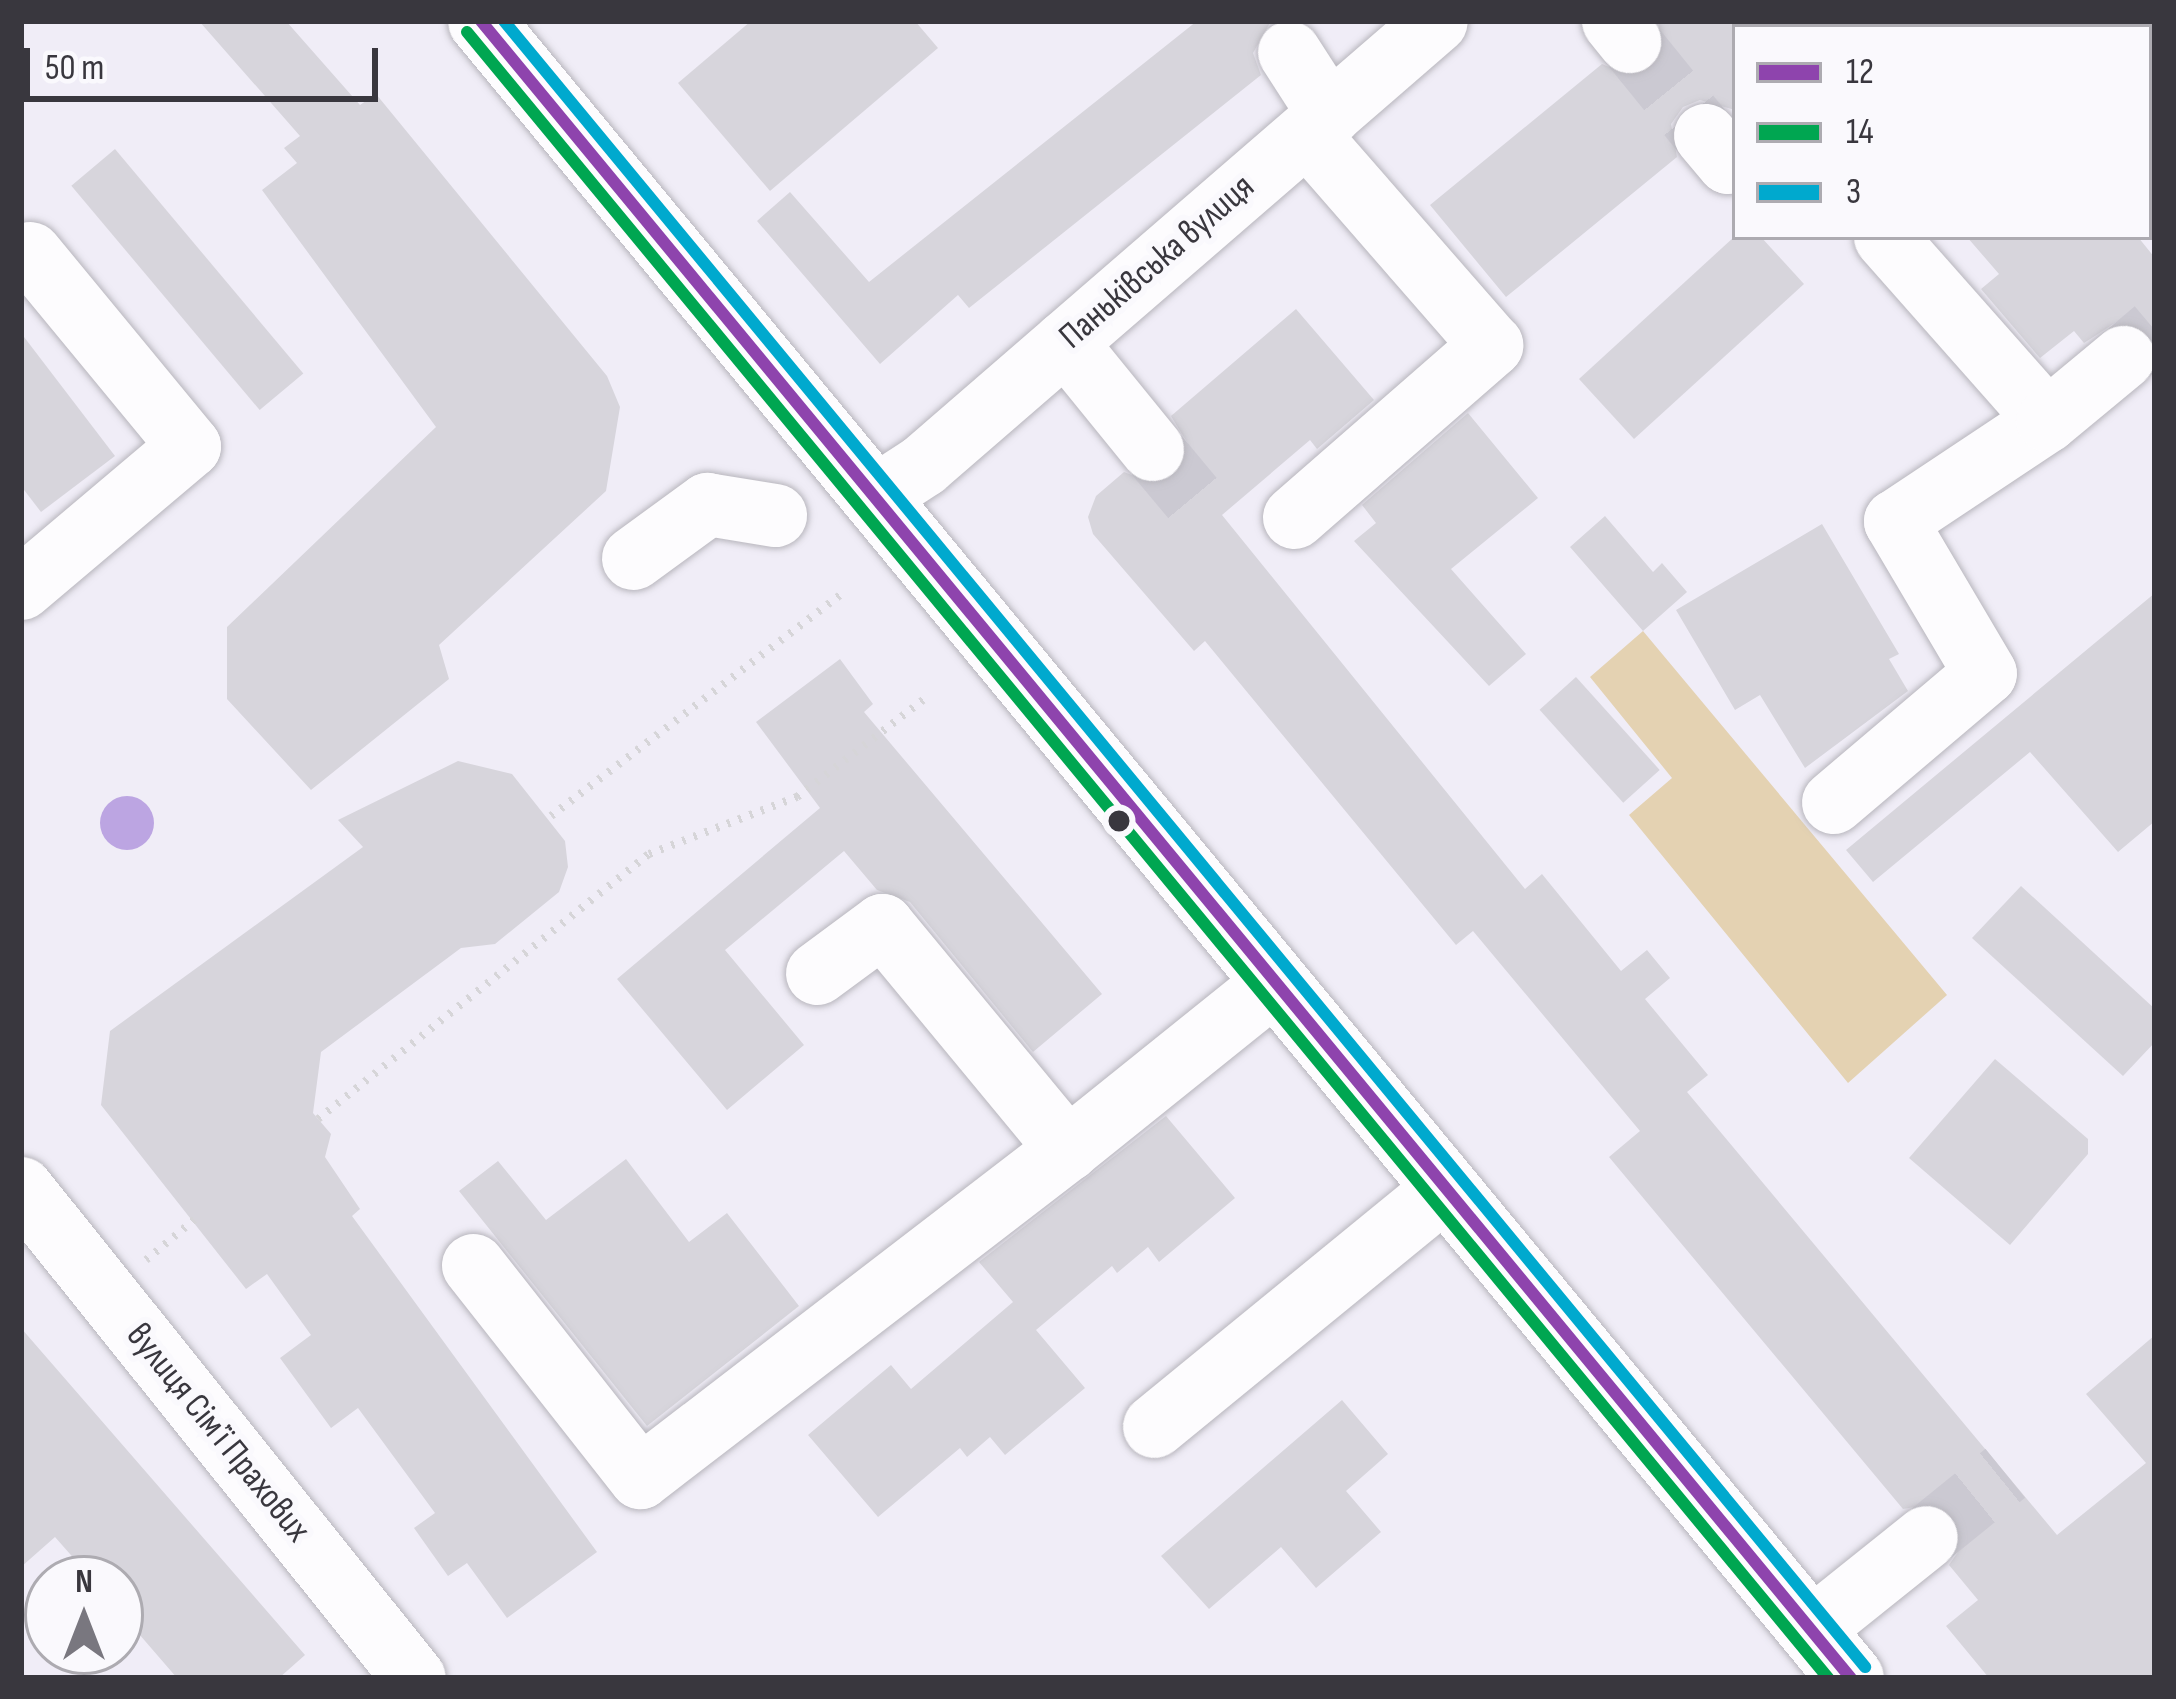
<!DOCTYPE html>
<meta charset="utf-8">
<style>
body{margin:0}
#map{position:relative;width:2176px;height:1699px;overflow:hidden;background:#f0edf7;font-family:"Sofia Sans Condensed",sans-serif}
div>[style]{position:absolute}
.green>*{inset:0;background:#e4d2b2}
.water>*{inset:0;background:#bca5e2}
.round{border-radius:50%}
.building>*{inset:0;background:#d7d5dc;transform-origin:0 0}
.minor-tunnel>*{height:63px;margin-top:-31.5px;transform-origin:0;background:repeating-linear-gradient(90deg,#cbc9d2 0 63px,transparent 0 95px)}
.path>*{height:8px;margin-top:-4px;transform-origin:0;background:repeating-linear-gradient(90deg,#d6d5d8 0 3px,transparent 0 12px)}
.roads{filter:drop-shadow(0 0 3px #b8b6bd) drop-shadow(0 0 3px #b8b6bd)}
.minor>*{height:63px;margin:-31.5px;padding:0 31.5px;transform-origin:31.5px;border-radius:31.5px;background:#fdfcfe}
.major>*{height:66px;margin:-33px;padding:0 33px;transform-origin:33px;border-radius:33px;background:#fdfcfe}
.bus-1>*{height:12px;margin:-6px;padding:0 6px;transform-origin:6px;border-radius:6px;background:#8e44ad}
.bus-2>*{height:12px;margin:-6px;padding:0 6px;transform-origin:6px;border-radius:6px;background:#00a651}
.bus-3>*{height:12px;margin:-6px;padding:0 6px;transform-origin:6px;border-radius:6px;background:#00a9ce}
.dots>*{width:33px;height:33px;translate:-50% -50%;box-sizing:border-box;border:6px solid #faf9fd;border-radius:50%}
span{translate:-50% -50%;white-space:nowrap;text-align:center;line-height:1.15;-webkit-text-stroke:12px #faf9fd;paint-order:stroke}
.street-label{font-size:36px;color:#39373e}
.frame{position:absolute;inset:0;border:24px solid #39373e;pointer-events:none}
.legend{position:absolute;left:1732px;top:24px;width:420px;height:216px;box-sizing:border-box;background:#faf9fd;border:3px solid #adabb1;margin:0;padding:15px 21px;list-style:none;font-size:36px;color:#39373e}
.legend li{display:flex;align-items:center;gap:24px;height:60px}
.legend b{width:60px;border:3px solid #adabb1}
.north{position:absolute;left:24px;top:1555px;width:120px;height:120px;box-sizing:border-box;background:#faf9fd;border:3px solid #adabb1;border-radius:50%;rotate:0deg;font-size:33px;font-weight:700;line-height:48px;text-align:center;color:#39373e}
.north::after{content:'';display:block;margin:auto;width:42px;height:54px;background:#79777f;clip-path:polygon(50% 0,100% 100%,50% 72%,0 100%)}
.scale{position:absolute;left:24px;top:48px;width:354px;height:54px;box-sizing:border-box;border:6px solid #39373e;border-top:0;padding-left:15px;font-size:36px;line-height:42px;white-space:nowrap;color:#39373e;-webkit-text-stroke:9px #faf9fd;paint-order:stroke}
</style>
<div id="map">
<div class="green">
<i style="clip-path:polygon(1643px 631px,1947px 995px,1848px 1083px,1629px 815px,1672px 778px,1590px 677px)"></i>
</div>
<div class="water">
<i class="round" style="left:100px;top:796px;width:54px;height:54px"></i>
</div>
<div class="building">
<i style="clip-path:polygon(199px 21px,286px 21px,360px 105px,376px 94px,607px 376px,620px 407px,606px 491px,439px 645px,449px 679px,311px 790px,227px 699px,227px 627px,436px 427px,262px 190px,297px 163px,284px 148px,300px 136px)"></i>
<i style="clip-path:polygon(751px 21px,915px 21px,938px 48px,770px 191px,678px 83px)"></i>
<i style="clip-path:polygon(1197px 21px,1271px 21px,1253px 53px,1261px 75px,969px 308px,958px 295px,880px 364px,757px 221px,790px 192px,869px 282px)"></i>
<i style="clip-path:polygon(1658px 21px,1735px 21px,1735px 110px,1700px 100px,1683px 107px,1671px 124px,1677px 157px,1506px 297px,1430px 205px,1602px 64px,1633px 77px,1652px 68px,1663px 53px)"></i>
<i style="left:115px;top:149px;width:293px;height:57px;rotate:50deg"></i>
<i style="clip-path:polygon(1734px 237px,1761px 237px,1804px 284px,1634px 439px,1579px 379px)"></i>
<i style="clip-path:polygon(1967px 237px,2138px 237px,2155px 258px,2155px 343px,2137px 324px,2118px 321px,2084px 343px,2074px 331px,2040px 358px,1981px 289px,1999px 274px)"></i>
<i style="clip-path:polygon(1296px 309px,1374px 400px,1317px 449px,1310px 440px,1222px 515px,1525px 889px,1542px 874px,1621px 971px,1647px 950px,1670px 978px,1645px 999px,1708px 1075px,1687px 1092px,2057px 1535px,2146px 1463px,2086px 1394px,2155px 1335px,2155px 1678px,1989px 1678px,1946px 1626px,1978px 1600px,1949px 1565px,1960px 1549px,1955px 1516px,1938px 1503px,1903px 1509px,1609px 1157px,1640px 1131px,1473px 931px,1456px 945px,1205px 641px,1194px 651px,1093px 534px,1088px 517px,1096px 496px,1124px 472px,1157px 485px,1176px 476px,1188px 444px,1171px 416px)"></i>
<i style="clip-path:polygon(21px 333px,115px 456px,41px 512px,21px 486px)"></i>
<i style="clip-path:polygon(1468px 413px,1538px 498px,1451px 569px,1526px 654px,1489px 686px,1354px 541px,1376px 523px,1362px 505px)"></i>
<i style="clip-path:polygon(1605px 516px,1653px 572px,1662px 563px,1687px 592px,1643px 631px,1570px 547px)"></i>
<i style="clip-path:polygon(1822px 524px,1899px 654px,1889px 659px,1908px 691px,1805px 768px,1760px 695px,1735px 710px,1676px 610px)"></i>
<i style="clip-path:polygon(2155px 593px,2155px 821px,2118px 852px,2030px 752px,1873px 882px,1846px 850px)"></i>
<i style="clip-path:polygon(840px 659px,873px 704px,864px 712px,1102px 994px,1033px 1052px,910px 902px,877px 890px,844px 851px,725px 950px,804px 1045px,727px 1110px,617px 979px,820px 808px,756px 722px)"></i>
<i style="left:1576px;top:677px;width:125px;height:49px;rotate:48deg"></i>
<i style="clip-path:polygon(458px 761px,512px 774px,565px 841px,568px 867px,559px 892px,495px 944px,461px 948px,321px 1052px,313px 1113px,331px 1134px,325px 1157px,360px 1209px,352px 1216px,597px 1552px,507px 1618px,467px 1563px,448px 1576px,414px 1528px,435px 1513px,358px 1408px,331px 1428px,280px 1358px,311px 1335px,267px 1274px,246px 1289px,101px 1105px,110px 1031px,363px 847px,338px 820px)"></i>
<i style="clip-path:polygon(2021px 886px,2155px 1009px,2155px 1042px,2123px 1076px,1972px 938px)"></i>
<i style="clip-path:polygon(1995px 1059px,2088px 1139px,2088px 1154px,2010px 1245px,1909px 1158px)"></i>
<i style="clip-path:polygon(1166px 1116px,1235px 1198px,1159px 1262px,1148px 1247px,1117px 1273px,1112px 1266px,1036px 1330px,1085px 1388px,1005px 1455px,990px 1437px,967px 1457px,960px 1448px,878px 1517px,808px 1435px,891px 1365px,911px 1389px,1013px 1302px,979px 1262px)"></i>
<i style="clip-path:polygon(626px 1159px,689px 1242px,727px 1213px,799px 1306px,647px 1426px,459px 1191px,498px 1161px,546px 1220px)"></i>
<i style="clip-path:polygon(21px 1328px,305px 1655px,279px 1678px,177px 1678px,120px 1612px,120px 1579px,92px 1579px,55px 1537px,21px 1567px)"></i>
<i style="clip-path:polygon(1342px 1400px,1388px 1454px,1346px 1491px,1381px 1532px,1316px 1588px,1281px 1547px,1209px 1609px,1161px 1556px)"></i>
</div>
<div class="minor-tunnel">
<i style="left:1629px;top:41px;width:121px;rotate:51deg"></i>
<i style="left:2123px;top:357px;width:42px;rotate:-40.2deg"></i>
<i style="left:1152px;top:449px;width:78px;rotate:50.2deg"></i>
<i style="left:1926px;top:1537px;width:102px;rotate:-39deg"></i>
</div>
<div class="path">
<i style="left:551px;top:816px;width:365px;rotate:-37.4deg"></i>
<i style="left:318px;top:1119px;width:424px;rotate:-38.7deg"></i>
<i style="left:649px;top:854px;width:159px;rotate:-21.1deg"></i>
<i style="left:797px;top:797px;width:165px;rotate:-37.6deg"></i>
<i style="left:146px;top:1260px;width:64px;rotate:-39.9deg"></i>
</div>
<div class="roads">
<div class="minor">
<i style="left:1613px;top:21px;width:26px;rotate:51deg"></i>
<i style="left:1993px;top:27px;width:9px;rotate:-41deg"></i>
<i style="left:1289px;top:52px;width:74px;rotate:57.2deg"></i>
<i style="left:1705px;top:135px;width:35px;rotate:50deg"></i>
<i style="left:1728px;top:162px;width:9px;rotate:-41deg"></i>
<i style="left:1885px;top:237px;width:244px;rotate:48.5deg"></i>
<i style="left:1065px;top:342px;width:138px;rotate:50.9deg"></i>
<i style="left:874px;top:497px;width:59px;rotate:-33.1deg"></i>
<i style="left:923px;top:465px;width:678px;rotate:-40.88deg"></i>
<i style="left:1294px;top:517px;width:262px;rotate:-41.1deg"></i>
<i style="left:1491px;top:345px;width:280px;rotate:-131.1deg"></i>
<i style="left:633px;top:558px;width:92px;rotate:-36.1deg"></i>
<i style="left:707px;top:504px;width:69px;rotate:9.2deg"></i>
<i style="left:21px;top:588px;width:220px;rotate:-40.2deg"></i>
<i style="left:189px;top:446px;width:250px;rotate:-129.5deg"></i>
<i style="left:1833px;top:802px;width:199px;rotate:-40.3deg"></i>
<i style="left:1985px;top:673px;width:177px;rotate:-120.6deg"></i>
<i style="left:1895px;top:521px;width:182px;rotate:-33.6deg"></i>
<i style="left:2047px;top:420px;width:99px;rotate:-39.7deg"></i>
<i style="left:817px;top:973px;width:81px;rotate:-36.4deg"></i>
<i style="left:882px;top:925px;width:291px;rotate:50.4deg"></i>
<i style="left:1067px;top:1149px;width:267px;rotate:-38.8deg"></i>
<i style="left:21px;top:1188px;width:628px;rotate:51.27deg"></i>
<i style="left:473px;top:1265px;width:270px;rotate:51.8deg"></i>
<i style="left:640px;top:1477px;width:538px;rotate:-37.53deg"></i>
<i style="left:1154px;top:1426px;width:377px;rotate:-39.3deg"></i>
<i style="left:1811px;top:1629px;width:147px;rotate:-38.7deg"></i>
</div>
<div class="major">
<i style="left:481px;top:21px;width:2150px;rotate:50.42deg"></i>
<i style="left:2149px;top:58px;width:9px;rotate:49deg"></i>
</div>
</div>
<div class="bus-1">
<i style="left:481px;top:21px;width:2150px;rotate:50.42deg"></i>
</div>
<div class="bus-2">
<i style="left:467px;top:32px;width:2136px;rotate:50.41deg"></i>
</div>
<div class="bus-3">
<i style="left:504px;top:21px;width:2136px;rotate:50.41deg"></i>
</div>
<div class="dots">
<i style="left:1119px;top:821px;background:#39373e"></i>
</div>
<div class="street-label">
<span style="left:1157px;top:262px;rotate:-41deg">Паньківська вулиця</span>
<span style="left:218px;top:1433px;rotate:51deg">вулиця Сімʼї Прахових</span>
</div>
<div class="frame"></div>
<ul class="legend">
<li><b style="height:15px;background:#8e44ad"></b>12</li>
<li><b style="height:15px;background:#00a651"></b>14</li>
<li><b style="height:15px;background:#00a9ce"></b>3</li>
</ul>
<div class="north">N</div>
<div class="scale">50 m</div>
</div>
